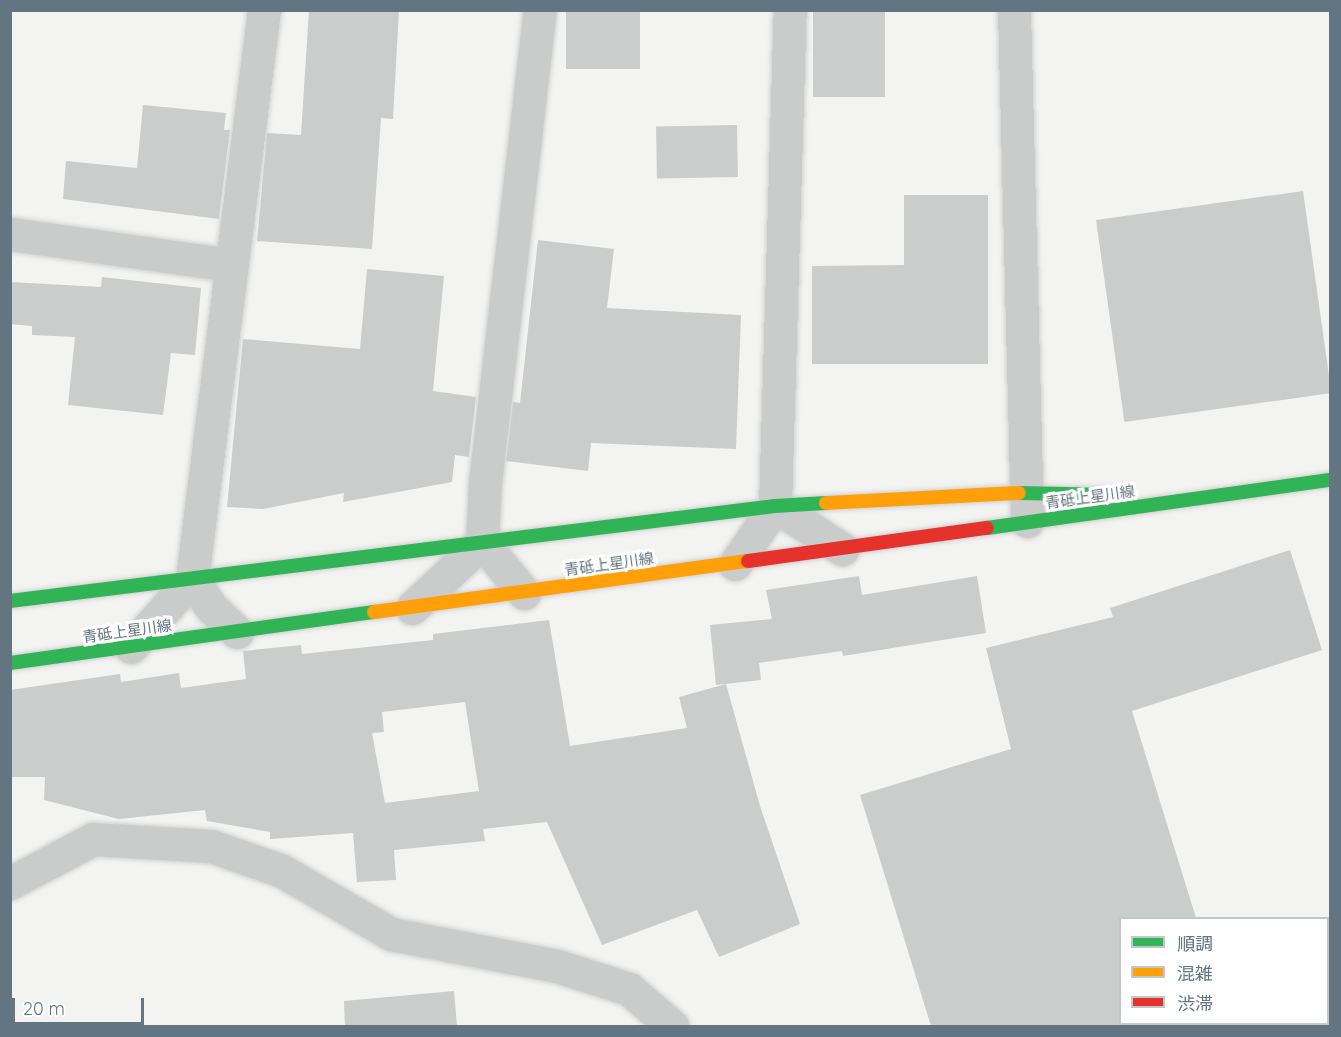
<!DOCTYPE html>
<meta charset="utf-8">
<style>
body{margin:0}
#map{position:relative;width:1341px;height:1037px;overflow:hidden;background:#f3f3f1;font-family:Quicksand,"Noto Sans JP",sans-serif}
div>[style]{position:absolute}
.building>*{inset:0;background:#cbcccc;transform-origin:0 0}
.roads{filter:drop-shadow(0 0 2px #d0d1d1) drop-shadow(0 0 2px #d0d1d1)}
.street>*{height:33px;margin:-16.5px;padding:0 16.5px;transform-origin:16.5px;border-radius:16.5px;background:#cacccc}
.fast>*{height:14px;margin:-7px;padding:0 7px;transform-origin:7px;border-radius:7px;background:#30b455}
.slow>*{height:14px;margin:-7px;padding:0 7px;transform-origin:7px;border-radius:7px;background:#ff9f0a}
.jam>*{height:14px;margin:-7px;padding:0 7px;transform-origin:7px;border-radius:7px;background:#e5322d}
span{translate:-50% -50%;white-space:nowrap;text-align:center;line-height:1.15;-webkit-text-stroke:6px #fff;paint-order:stroke}
.street-label{font-size:15px;color:#637580}
.frame{position:absolute;inset:0;border:12px solid #637580;pointer-events:none}
.legend{position:absolute;left:1119px;top:917px;width:210px;height:108px;box-sizing:border-box;background:#fff;border:2px solid #c1c8cc;margin:0;padding:8px 10px;list-style:none;font-size:18px;color:#637580}
.legend li{display:flex;align-items:center;gap:12px;height:30px}
.legend b{width:30px;border:2px solid #c1c8cc}
.scale{position:absolute;left:12px;top:998px;width:132px;height:27px;box-sizing:border-box;border:3px solid #637580;border-top:0;padding-left:8px;font-size:18px;line-height:21px;white-space:nowrap;color:#637580;-webkit-text-stroke:4px #fff;paint-order:stroke}
</style>
<div id="map">
<div class="building">
<i style="clip-path:polygon(309px 10px,399px 10px,393px 119px,381px 118px,372px 249px,257px 241px,267px 133px,301px 135px)"></i>
<i style="left:566px;top:10px;width:74px;height:59px"></i>
<i style="left:813px;top:10px;width:72px;height:87px"></i>
<i style="clip-path:polygon(143px 105px,226px 113px,224px 130px,230px 130px,219px 219px,63px 199px,66px 161px,137px 168px)"></i>
<i style="left:737px;top:125px;width:52px;height:81px;rotate:89deg"></i>
<i style="left:1303px;top:191px;width:204px;height:209px;rotate:82deg"></i>
<i style="clip-path:polygon(904px 195px,988px 195px,988px 364px,812px 364px,812px 266px,904px 265px)"></i>
<i style="clip-path:polygon(538px 240px,614px 249px,607px 308px,741px 315px,736px 449px,591px 443px,588px 471px,506px 461px,513px 402px,520px 403px)"></i>
<i style="clip-path:polygon(367px 269px,444px 276px,433px 391px,476px 397px,469px 457px,455px 455px,452px 482px,343px 502px,344px 493px,263px 509px,227px 507px,243px 339px,360px 349px)"></i>
<i style="clip-path:polygon(102px 277px,201px 288px,195px 355px,171px 353px,163px 415px,68px 405px,75px 337px,32px 335px,32px 326px,10px 324px,10px 282px,101px 287px)"></i>
<i style="clip-path:polygon(1290px 550px,1322px 650px,1132px 711px,1196px 918px,1120px 918px,1120px 1026px,931px 1026px,860px 795px,1011px 749px,986px 648px,1113px 617px,1110px 608px)"></i>
<i style="clip-path:polygon(859px 576px,862px 595px,977px 576px,986px 633px,843px 656px,842px 651px,759px 663px,761px 680px,716px 685px,710px 625px,772px 619px,766px 590px)"></i>
<i style="clip-path:polygon(evenodd,549px 620px,570px 746px,687px 728px,679px 697px,726px 684px,760px 806px,800px 924px,719px 957px,697px 910px,602px 945px,547px 822px,483px 829px,485px 841px,394px 850px,396px 880px,357px 882px,353px 833px,270px 839px,270px 832px,207px 821px,205px 810px,119px 819px,44px 800px,45px 777px,10px 777px,10px 690px,120px 674px,121px 682px,179px 673px,181px 688px,246px 679px,243px 651px,301px 645px,302px 654px,433px 640px,433px 634px,549px 620px,465px 702px,479px 791px,385px 803px,372px 733px,384px 732px,382px 712px,465px 702px)"></i>
<i style="clip-path:polygon(454px 991px,457px 1026px,345px 1026px,344px 1001px)"></i>
</div>
<div class="roads">
<div class="street">
<i style="left:1014px;top:10px;width:511px;rotate:88.54deg"></i>
<i style="left:10px;top:234px;width:223px;rotate:8deg"></i>
<i style="left:775px;top:506px;width:496px;rotate:-88.3deg"></i>
<i style="left:482px;top:542px;width:59px;rotate:-87.1deg"></i>
<i style="left:485px;top:483px;width:476px;rotate:-83.4deg"></i>
<i style="left:735px;top:564px;width:70px;rotate:-55.4deg"></i>
<i style="left:775px;top:506px;width:80px;rotate:32.7deg"></i>
<i style="left:192px;top:579px;width:574px;rotate:-82.79deg"></i>
<i style="left:412px;top:608px;width:96px;rotate:-43.3deg"></i>
<i style="left:482px;top:542px;width:66px;rotate:50.5deg"></i>
<i style="left:131px;top:647px;width:91px;rotate:-48.1deg"></i>
<i style="left:192px;top:579px;width:34px;rotate:56deg"></i>
<i style="left:211px;top:607px;width:36px;rotate:44deg"></i>
<i style="left:10px;top:883px;width:94px;rotate:-27.9deg"></i>
<i style="left:93px;top:839px;width:118px;rotate:3.4deg"></i>
<i style="left:211px;top:846px;width:75px;rotate:19.4deg"></i>
<i style="left:282px;top:871px;width:126px;rotate:30deg"></i>
<i style="left:391px;top:934px;width:169px;rotate:10.9deg"></i>
<i style="left:557px;top:966px;width:76px;rotate:17.7deg"></i>
<i style="left:629px;top:989px;width:57px;rotate:40.7deg"></i>
</div>
<div class="fast">
<i style="left:1019px;top:493px;width:93px;rotate:1.2deg"></i>
<i style="left:987px;top:528px;width:346px;rotate:-8deg"></i>
<i style="left:10px;top:601px;width:771px;rotate:-7.08deg"></i>
<i style="left:775px;top:506px;width:51px;rotate:-3.4deg"></i>
<i style="left:10px;top:663px;width:368px;rotate:-8deg"></i>
</div>
<div class="slow">
<i style="left:826px;top:503px;width:193px;rotate:-3deg"></i>
<i style="left:374px;top:612px;width:377px;rotate:-7.8deg"></i>
</div>
<div class="jam">
<i style="left:748px;top:561px;width:241px;rotate:-7.9deg"></i>
</div>
</div>
<div class="street-label">
<span style="left:1090px;top:497px;rotate:-8deg">青砥上星川線</span>
<span style="left:609px;top:564px;rotate:-8deg">青砥上星川線</span>
<span style="left:127px;top:631px;rotate:-8deg">青砥上星川線</span>
</div>
<div class="frame"></div>
<ul class="legend">
<li><b style="height:8px;background:#30b455"></b>順調</li>
<li><b style="height:8px;background:#ff9f0a"></b>混雑</li>
<li><b style="height:8px;background:#e5322d"></b>渋滞</li>
</ul>
<div class="scale">20 m</div>
</div>
